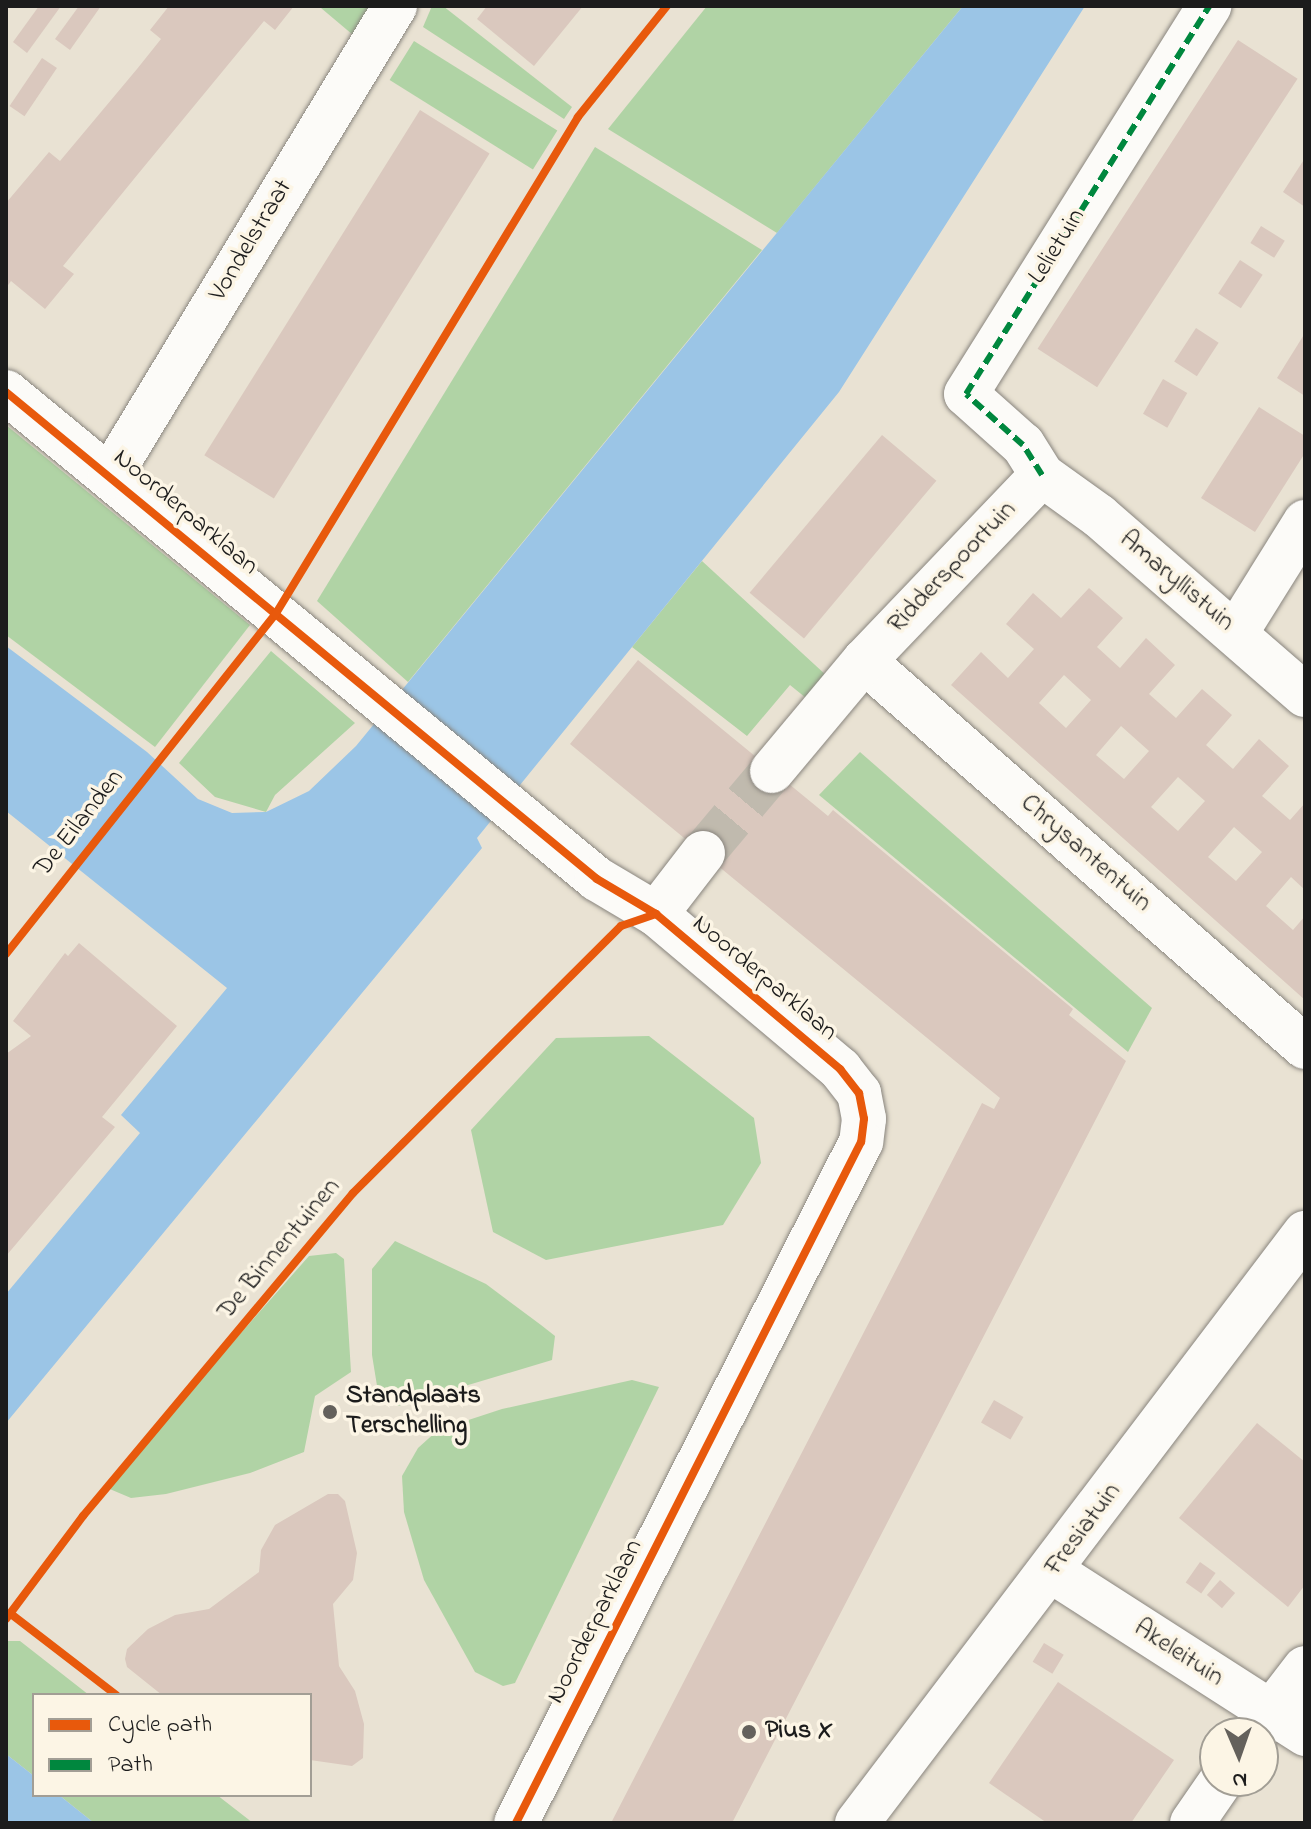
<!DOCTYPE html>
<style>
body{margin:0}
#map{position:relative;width:1311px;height:1829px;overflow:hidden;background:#e9e2d3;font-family:"Indie Flower",sans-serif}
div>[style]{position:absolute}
.green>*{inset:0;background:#b0d3a5;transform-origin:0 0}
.water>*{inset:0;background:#9bc5e6}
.building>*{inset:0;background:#dac8be;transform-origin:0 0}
.minor-tunnel>*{height:44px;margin-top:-22px;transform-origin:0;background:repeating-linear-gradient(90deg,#c0baae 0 44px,transparent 0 66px)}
.roads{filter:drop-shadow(0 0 2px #89857e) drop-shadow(0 0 2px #89857e)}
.pedestrian>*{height:44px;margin:-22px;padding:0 22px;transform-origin:22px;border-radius:22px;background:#fcfbf8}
.minor>*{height:44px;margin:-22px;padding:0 22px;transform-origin:22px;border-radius:22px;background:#fcfbf8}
.quiet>*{height:6px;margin-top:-3px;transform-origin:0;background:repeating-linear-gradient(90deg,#00873e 0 12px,transparent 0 18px)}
.cycleway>*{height:8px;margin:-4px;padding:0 4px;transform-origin:4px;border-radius:4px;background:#e8590c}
.dots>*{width:22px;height:22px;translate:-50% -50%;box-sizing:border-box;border:4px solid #fcf5e5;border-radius:50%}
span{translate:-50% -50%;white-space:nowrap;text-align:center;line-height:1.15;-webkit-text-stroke:7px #fcf5e5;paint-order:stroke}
.street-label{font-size:26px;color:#1c1c1c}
.poi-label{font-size:26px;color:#1c1c1c;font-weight:700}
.left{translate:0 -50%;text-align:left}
.frame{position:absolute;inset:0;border:8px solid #1c1c1c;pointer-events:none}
.legend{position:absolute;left:32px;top:1693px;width:280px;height:104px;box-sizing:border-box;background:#fcf5e5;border:2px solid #a29e95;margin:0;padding:10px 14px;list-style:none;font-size:24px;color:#1c1c1c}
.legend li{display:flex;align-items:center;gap:16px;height:40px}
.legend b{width:40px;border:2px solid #a29e95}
.north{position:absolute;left:1199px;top:1717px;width:80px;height:80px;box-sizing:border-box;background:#fcf5e5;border:2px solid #a29e95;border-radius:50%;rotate:178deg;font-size:22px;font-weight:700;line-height:32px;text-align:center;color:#1c1c1c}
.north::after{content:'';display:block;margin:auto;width:28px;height:36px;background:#64615c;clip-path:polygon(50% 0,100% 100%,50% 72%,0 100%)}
</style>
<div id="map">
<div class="green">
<i style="clip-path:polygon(366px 6px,373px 10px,359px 40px,321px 8px)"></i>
<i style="clip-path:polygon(432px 6px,443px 6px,572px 107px,564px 119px,423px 27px)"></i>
<i style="clip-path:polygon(707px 6px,963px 6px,777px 233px,608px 129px)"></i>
<i style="left:414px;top:41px;width:169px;height:46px;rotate:32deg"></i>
<i style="clip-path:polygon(595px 147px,762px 250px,408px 682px,317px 601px)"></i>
<i style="clip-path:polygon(6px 425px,250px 625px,155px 747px,6px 635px)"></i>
<i style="clip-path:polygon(702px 561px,827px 676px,806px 698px,790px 685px,747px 736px,632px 647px)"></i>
<i style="clip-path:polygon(271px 651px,355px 723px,275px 795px,266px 812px,215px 797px,179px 763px)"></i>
<i style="clip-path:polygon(860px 752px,1152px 1008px,1128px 1052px,819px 795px)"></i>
<i style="clip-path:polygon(649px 1036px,754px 1118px,761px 1163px,723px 1225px,546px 1260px,493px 1232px,471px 1130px,556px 1038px)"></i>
<i style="clip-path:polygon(395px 1241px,486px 1284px,541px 1325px,555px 1336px,552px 1360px,398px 1406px,379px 1398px,372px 1355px,372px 1269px)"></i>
<i style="clip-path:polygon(336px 1253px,344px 1259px,351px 1372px,315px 1396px,304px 1452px,250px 1473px,166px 1494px,131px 1498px,105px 1487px,309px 1256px)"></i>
<i style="clip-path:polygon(632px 1380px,659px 1387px,515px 1683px,503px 1686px,475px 1672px,424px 1580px,404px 1512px,402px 1476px,418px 1448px,438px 1430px,502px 1409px)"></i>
<i style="clip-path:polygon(6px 1641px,20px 1641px,89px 1695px,34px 1695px,34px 1776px,6px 1754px)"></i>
<i style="clip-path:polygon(59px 1795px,217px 1795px,253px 1823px,94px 1823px)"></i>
</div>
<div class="water">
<i style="clip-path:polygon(963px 6px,1085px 6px,839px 392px,477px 838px,482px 848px,6px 1423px,6px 1294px,140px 1133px,121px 1115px,227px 988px,6px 811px,6px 646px,147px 752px,198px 799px,232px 813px,266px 812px,309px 791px,356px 746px)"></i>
<i style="clip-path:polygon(6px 1754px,34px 1776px,34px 1795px,59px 1795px,94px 1823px,6px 1821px)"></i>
</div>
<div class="building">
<i style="clip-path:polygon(39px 6px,61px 6px,27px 53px,13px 42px)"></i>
<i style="clip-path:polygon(79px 6px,101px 6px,70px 50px,55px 39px)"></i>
<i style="clip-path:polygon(169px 6px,294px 6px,275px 30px,264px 21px,138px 174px,63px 266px,74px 274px,45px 309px,11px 281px,6px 288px,6px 203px,49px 152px,60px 161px,137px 69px,161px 39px,150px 30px)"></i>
<i style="clip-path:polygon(487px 6px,583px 6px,534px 66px,477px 19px)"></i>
<i style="left:1238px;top:40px;width:71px;height:368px;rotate:33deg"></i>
<i style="left:42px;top:58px;width:18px;height:58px;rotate:34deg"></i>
<i style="left:420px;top:110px;width:82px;height:407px;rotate:32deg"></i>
<i style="clip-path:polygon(1305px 158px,1305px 207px,1283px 192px)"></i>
<i style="left:1261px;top:226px;width:28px;height:20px;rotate:32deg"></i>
<i style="left:1240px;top:260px;width:27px;height:40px;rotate:33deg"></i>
<i style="left:1196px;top:328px;width:27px;height:40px;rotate:33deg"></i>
<i style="clip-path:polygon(1305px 333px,1305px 396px,1277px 378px)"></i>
<i style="left:1163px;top:379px;width:28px;height:40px;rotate:30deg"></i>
<i style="clip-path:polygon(1259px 407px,1305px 436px,1305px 453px,1255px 532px,1201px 498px)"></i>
<i style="left:882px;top:435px;width:71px;height:206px;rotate:40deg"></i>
<i style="clip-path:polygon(evenodd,1089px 588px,1123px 618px,1097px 647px,1120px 668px,1146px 638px,1175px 665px,1149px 694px,1176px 718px,1202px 689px,1232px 715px,1206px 745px,1233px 769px,1259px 739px,1289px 766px,1262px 796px,1290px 820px,1305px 803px,1305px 890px,1291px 877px,1266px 906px,1293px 930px,1305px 916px,1305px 1000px,951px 685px,981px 652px,1008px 678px,1034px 649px,1006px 624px,1033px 593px,1061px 618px,1089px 588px,1064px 675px,1091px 700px,1066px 728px,1039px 703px,1064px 675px,1089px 588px,1121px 726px,1149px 751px,1124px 779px,1096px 755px,1121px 726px,1089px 588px,1178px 777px,1205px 801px,1178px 831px,1151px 807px,1178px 777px,1089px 588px,1234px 827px,1262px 852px,1236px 881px,1208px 857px,1234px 827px)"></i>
<i style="clip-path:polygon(638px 660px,828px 816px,833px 810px,1073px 1009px,1069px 1015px,1126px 1061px,732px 1823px,611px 1823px,982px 1103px,994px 1109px,1000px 1098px,570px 744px)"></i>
<i style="clip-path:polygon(79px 943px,177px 1026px,102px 1117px,115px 1127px,6px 1256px,6px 1054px,31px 1036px,13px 1021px,65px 953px,68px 956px)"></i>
<i style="left:994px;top:1400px;width:34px;height:26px;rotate:30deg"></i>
<i style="clip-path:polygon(1257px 1423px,1305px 1462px,1305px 1585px,1288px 1607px,1179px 1518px)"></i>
<i style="clip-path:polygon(328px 1494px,338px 1494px,345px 1501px,357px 1553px,353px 1580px,333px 1604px,339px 1666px,355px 1691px,364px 1724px,363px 1758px,352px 1766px,310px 1760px,310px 1695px,162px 1695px,127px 1667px,125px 1659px,127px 1649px,148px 1629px,175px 1615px,209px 1609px,259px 1572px,261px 1550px,275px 1525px)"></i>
<i style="left:1200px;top:1562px;width:19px;height:25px;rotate:35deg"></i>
<i style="left:1220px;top:1580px;width:20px;height:20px;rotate:41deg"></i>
<i style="left:1044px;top:1643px;width:23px;height:22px;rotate:31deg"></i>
<i style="clip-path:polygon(1058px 1682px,1174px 1760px,1131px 1823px,1047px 1823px,989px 1783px)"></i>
</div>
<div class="minor-tunnel">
<i style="left:703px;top:853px;width:107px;rotate:-49.9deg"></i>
</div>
<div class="roads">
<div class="pedestrian">
<i style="left:1042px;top:475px;width:36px;rotate:-122deg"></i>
<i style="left:1023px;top:445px;width:76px;rotate:-138.2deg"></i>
<i style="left:966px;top:394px;width:458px;rotate:-57.9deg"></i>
</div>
<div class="minor">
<i style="left:6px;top:392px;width:766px;rotate:39.49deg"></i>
<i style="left:597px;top:879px;width:69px;rotate:30.7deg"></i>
<i style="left:656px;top:914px;width:241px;rotate:40.1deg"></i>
<i style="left:840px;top:1069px;width:31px;rotate:52deg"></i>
<i style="left:859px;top:1093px;width:26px;rotate:79deg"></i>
<i style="left:864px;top:1119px;width:23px;rotate:97deg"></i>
<i style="left:861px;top:1142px;width:763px;rotate:116.87deg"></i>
<i style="left:110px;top:476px;width:550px;rotate:-58.77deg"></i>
<i style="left:1236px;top:633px;width:131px;rotate:-58.1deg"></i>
<i style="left:864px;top:661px;width:586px;rotate:41.2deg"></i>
<i style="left:772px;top:771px;width:143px;rotate:-50.1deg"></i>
<i style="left:864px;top:661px;width:257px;rotate:-46.3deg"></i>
<i style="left:1042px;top:475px;width:70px;rotate:35.7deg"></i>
<i style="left:1099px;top:516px;width:273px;rotate:41deg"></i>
<i style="left:656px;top:914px;width:77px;rotate:-52.4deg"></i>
<i style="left:1053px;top:1572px;width:300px;rotate:32.7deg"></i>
<i style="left:1255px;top:1733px;width:82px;rotate:-52.4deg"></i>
<i style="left:857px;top:1823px;width:741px;rotate:-52.79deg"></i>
<i style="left:1192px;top:1823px;width:51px;rotate:-55.4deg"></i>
</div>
</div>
<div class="quiet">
<i style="left:1042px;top:475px;width:36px;rotate:-122deg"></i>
<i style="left:1023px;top:445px;width:76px;rotate:-138.2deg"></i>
<i style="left:966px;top:394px;width:458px;rotate:-57.9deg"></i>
</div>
<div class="cycleway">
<i style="left:6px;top:392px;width:766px;rotate:39.49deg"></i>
<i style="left:597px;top:879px;width:69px;rotate:30.7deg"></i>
<i style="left:656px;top:914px;width:241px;rotate:40.1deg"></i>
<i style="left:840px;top:1069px;width:31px;rotate:52deg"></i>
<i style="left:859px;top:1093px;width:26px;rotate:79deg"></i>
<i style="left:864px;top:1119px;width:23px;rotate:97deg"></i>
<i style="left:861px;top:1142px;width:763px;rotate:116.87deg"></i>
<i style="left:6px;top:954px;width:433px;rotate:-51.6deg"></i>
<i style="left:275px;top:615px;width:583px;rotate:-58.68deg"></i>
<i style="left:578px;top:117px;width:142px;rotate:-51.3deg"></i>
<i style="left:11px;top:1614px;width:133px;rotate:37.6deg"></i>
<i style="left:6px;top:1619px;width:129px;rotate:-53.2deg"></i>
<i style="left:83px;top:1516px;width:421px;rotate:-50.1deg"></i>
<i style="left:353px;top:1193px;width:378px;rotate:-44.9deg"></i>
<i style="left:621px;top:926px;width:37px;rotate:-19deg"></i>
</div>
<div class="dots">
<i style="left:330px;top:1412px;background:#64615c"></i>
<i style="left:749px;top:1732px;background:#64615c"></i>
</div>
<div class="street-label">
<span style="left:252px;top:241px;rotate:-59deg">Vondelstraat</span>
<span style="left:1058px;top:247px;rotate:-58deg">Lelietuin</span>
<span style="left:185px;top:513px;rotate:40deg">Noorderparklaan</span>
<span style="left:953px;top:568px;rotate:-46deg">Ridderspoortuin</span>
<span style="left:1176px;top:582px;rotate:40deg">Amaryllistuin</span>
<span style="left:80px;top:824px;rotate:-52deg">De Eilanden</span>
<span style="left:1085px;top:854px;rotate:41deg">Chrysantentuin</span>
<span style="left:764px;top:979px;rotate:40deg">Noorderparklaan</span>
<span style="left:280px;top:1250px;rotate:-50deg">De Binnentuinen</span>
<span style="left:1084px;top:1530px;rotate:-53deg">Fresiatuin</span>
<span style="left:596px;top:1622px;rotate:-63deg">Noorderparklaan</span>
<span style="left:1178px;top:1654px;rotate:33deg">Akeleituin</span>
</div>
<div class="poi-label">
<span class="left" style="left:346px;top:1412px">Standplaats<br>Terschelling</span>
<span class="left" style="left:765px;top:1732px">Pius X</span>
</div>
<div class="frame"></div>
<ul class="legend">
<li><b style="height:10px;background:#e8590c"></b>Cycle path</li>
<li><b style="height:10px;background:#00873e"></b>Path</li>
</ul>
<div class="north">N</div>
</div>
